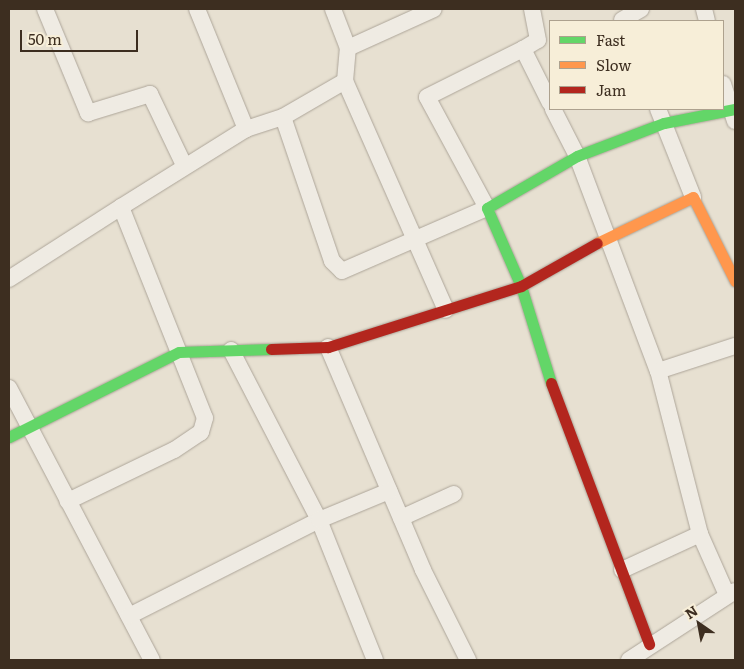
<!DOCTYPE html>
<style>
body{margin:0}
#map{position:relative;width:744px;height:669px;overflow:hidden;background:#e7e0d1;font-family:Literata,serif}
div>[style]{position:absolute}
.roads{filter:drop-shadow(0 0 1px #ada599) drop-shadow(0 0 1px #ada599)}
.street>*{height:16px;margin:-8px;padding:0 8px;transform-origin:8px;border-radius:8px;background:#efebe3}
.fast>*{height:11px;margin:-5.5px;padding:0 5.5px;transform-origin:5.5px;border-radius:5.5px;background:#63d668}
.slow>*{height:11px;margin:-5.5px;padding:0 5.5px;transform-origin:5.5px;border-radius:5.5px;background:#ff974d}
.jam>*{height:11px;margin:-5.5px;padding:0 5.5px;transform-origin:5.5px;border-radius:5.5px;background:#b3261e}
span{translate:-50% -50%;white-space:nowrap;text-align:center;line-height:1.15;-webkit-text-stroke:4px #f7eed8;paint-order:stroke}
.frame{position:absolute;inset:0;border:10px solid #3d2e20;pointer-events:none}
.legend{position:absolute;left:549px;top:20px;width:175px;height:90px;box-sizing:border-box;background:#f7eed8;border:1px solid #ada18e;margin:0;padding:6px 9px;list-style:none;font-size:15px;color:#3d2e20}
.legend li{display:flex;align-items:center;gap:10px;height:25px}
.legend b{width:25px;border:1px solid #ada18e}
.north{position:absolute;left:674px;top:599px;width:50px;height:50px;-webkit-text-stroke:4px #f7eed8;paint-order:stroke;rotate:327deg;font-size:14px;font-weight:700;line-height:20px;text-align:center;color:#3d2e20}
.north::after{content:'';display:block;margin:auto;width:18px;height:22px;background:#3d2e20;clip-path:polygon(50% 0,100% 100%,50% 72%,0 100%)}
.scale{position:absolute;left:20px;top:30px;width:118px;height:22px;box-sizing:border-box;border:2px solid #3d2e20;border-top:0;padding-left:6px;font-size:15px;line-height:18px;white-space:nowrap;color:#3d2e20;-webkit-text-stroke:4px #f7eed8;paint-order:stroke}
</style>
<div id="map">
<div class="roads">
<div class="street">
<i style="left:45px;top:9px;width:113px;rotate:67.5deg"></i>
<i style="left:88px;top:113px;width:65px;rotate:-17deg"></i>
<i style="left:150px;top:94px;width:79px;rotate:64.4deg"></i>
<i style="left:197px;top:9px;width:130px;rotate:67.8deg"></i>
<i style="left:333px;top:9px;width:42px;rotate:69deg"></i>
<i style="left:704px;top:9px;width:12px;rotate:76deg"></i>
<i style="left:622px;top:20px;width:22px;rotate:-30deg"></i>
<i style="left:523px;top:49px;width:17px;rotate:-31deg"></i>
<i style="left:538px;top:40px;width:32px;rotate:-101deg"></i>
<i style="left:345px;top:81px;width:250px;rotate:66.2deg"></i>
<i style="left:723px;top:84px;width:39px;rotate:72deg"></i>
<i style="left:553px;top:109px;width:53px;rotate:62.9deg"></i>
<i style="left:577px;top:156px;width:230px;rotate:69.4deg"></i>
<i style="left:658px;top:109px;width:95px;rotate:68.3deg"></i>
<i style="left:283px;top:117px;width:152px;rotate:71.2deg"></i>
<i style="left:332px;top:261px;width:14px;rotate:45deg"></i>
<i style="left:342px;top:271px;width:158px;rotate:-23.5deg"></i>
<i style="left:487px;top:208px;width:126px;rotate:-118.4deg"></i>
<i style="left:427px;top:97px;width:107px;rotate:-26.6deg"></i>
<i style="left:523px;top:49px;width:60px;rotate:63.4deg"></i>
<i style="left:121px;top:207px;width:147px;rotate:-32deg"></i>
<i style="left:246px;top:129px;width:39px;rotate:-18deg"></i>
<i style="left:283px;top:117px;width:72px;rotate:-30.1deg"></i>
<i style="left:345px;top:81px;width:33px;rotate:-85deg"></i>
<i style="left:348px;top:48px;width:94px;rotate:-24.4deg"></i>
<i style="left:9px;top:279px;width:133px;rotate:-32.7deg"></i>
<i style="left:121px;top:207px;width:227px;rotate:68.3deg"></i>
<i style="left:205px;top:418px;width:15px;rotate:106deg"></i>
<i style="left:201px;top:432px;width:32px;rotate:146deg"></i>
<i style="left:174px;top:450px;width:118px;rotate:154.3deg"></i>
<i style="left:328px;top:347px;width:242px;rotate:66.9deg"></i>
<i style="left:423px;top:570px;width:101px;rotate:63.4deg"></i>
<i style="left:231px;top:350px;width:191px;rotate:62.6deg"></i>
<i style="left:319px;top:520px;width:151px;rotate:68.2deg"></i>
<i style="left:9px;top:388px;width:307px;rotate:62.3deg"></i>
<i style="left:401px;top:518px;width:58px;rotate:-24.4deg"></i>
<i style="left:622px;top:570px;width:86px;rotate:-24.8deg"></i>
<i style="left:727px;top:595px;width:67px;rotate:-113.9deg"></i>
<i style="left:700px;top:534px;width:168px;rotate:-104.4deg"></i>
<i style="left:658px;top:371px;width:81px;rotate:-18deg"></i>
<i style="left:129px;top:616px;width:213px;rotate:-26.8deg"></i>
<i style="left:319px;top:520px;width:76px;rotate:-22.5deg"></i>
<i style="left:629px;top:660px;width:126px;rotate:-33.1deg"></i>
</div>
<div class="fast">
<i style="left:551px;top:383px;width:102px;rotate:-107.2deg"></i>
<i style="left:521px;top:286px;width:85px;rotate:-113.6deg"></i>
<i style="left:487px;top:208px;width:104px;rotate:-30deg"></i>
<i style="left:577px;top:156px;width:93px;rotate:-20.8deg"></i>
<i style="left:664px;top:123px;width:72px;rotate:-11.2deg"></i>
<i style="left:9px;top:437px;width:190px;rotate:-26.6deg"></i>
<i style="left:179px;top:352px;width:92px;rotate:-1.9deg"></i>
</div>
<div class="slow">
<i style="left:597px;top:243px;width:106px;rotate:-25.6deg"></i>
<i style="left:693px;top:197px;width:94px;rotate:63.4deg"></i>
</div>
<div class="jam">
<i style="left:271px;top:349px;width:57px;rotate:-2deg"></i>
<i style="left:328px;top:347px;width:202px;rotate:-17.5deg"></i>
<i style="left:521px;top:286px;width:87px;rotate:-29.5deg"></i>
<i style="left:551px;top:383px;width:279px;rotate:69.4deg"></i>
</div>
</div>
<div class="frame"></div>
<ul class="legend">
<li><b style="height:6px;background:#63d668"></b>Fast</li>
<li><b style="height:6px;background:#ff974d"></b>Slow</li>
<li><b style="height:6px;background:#b3261e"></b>Jam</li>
</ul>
<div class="north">N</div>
<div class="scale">50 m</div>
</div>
